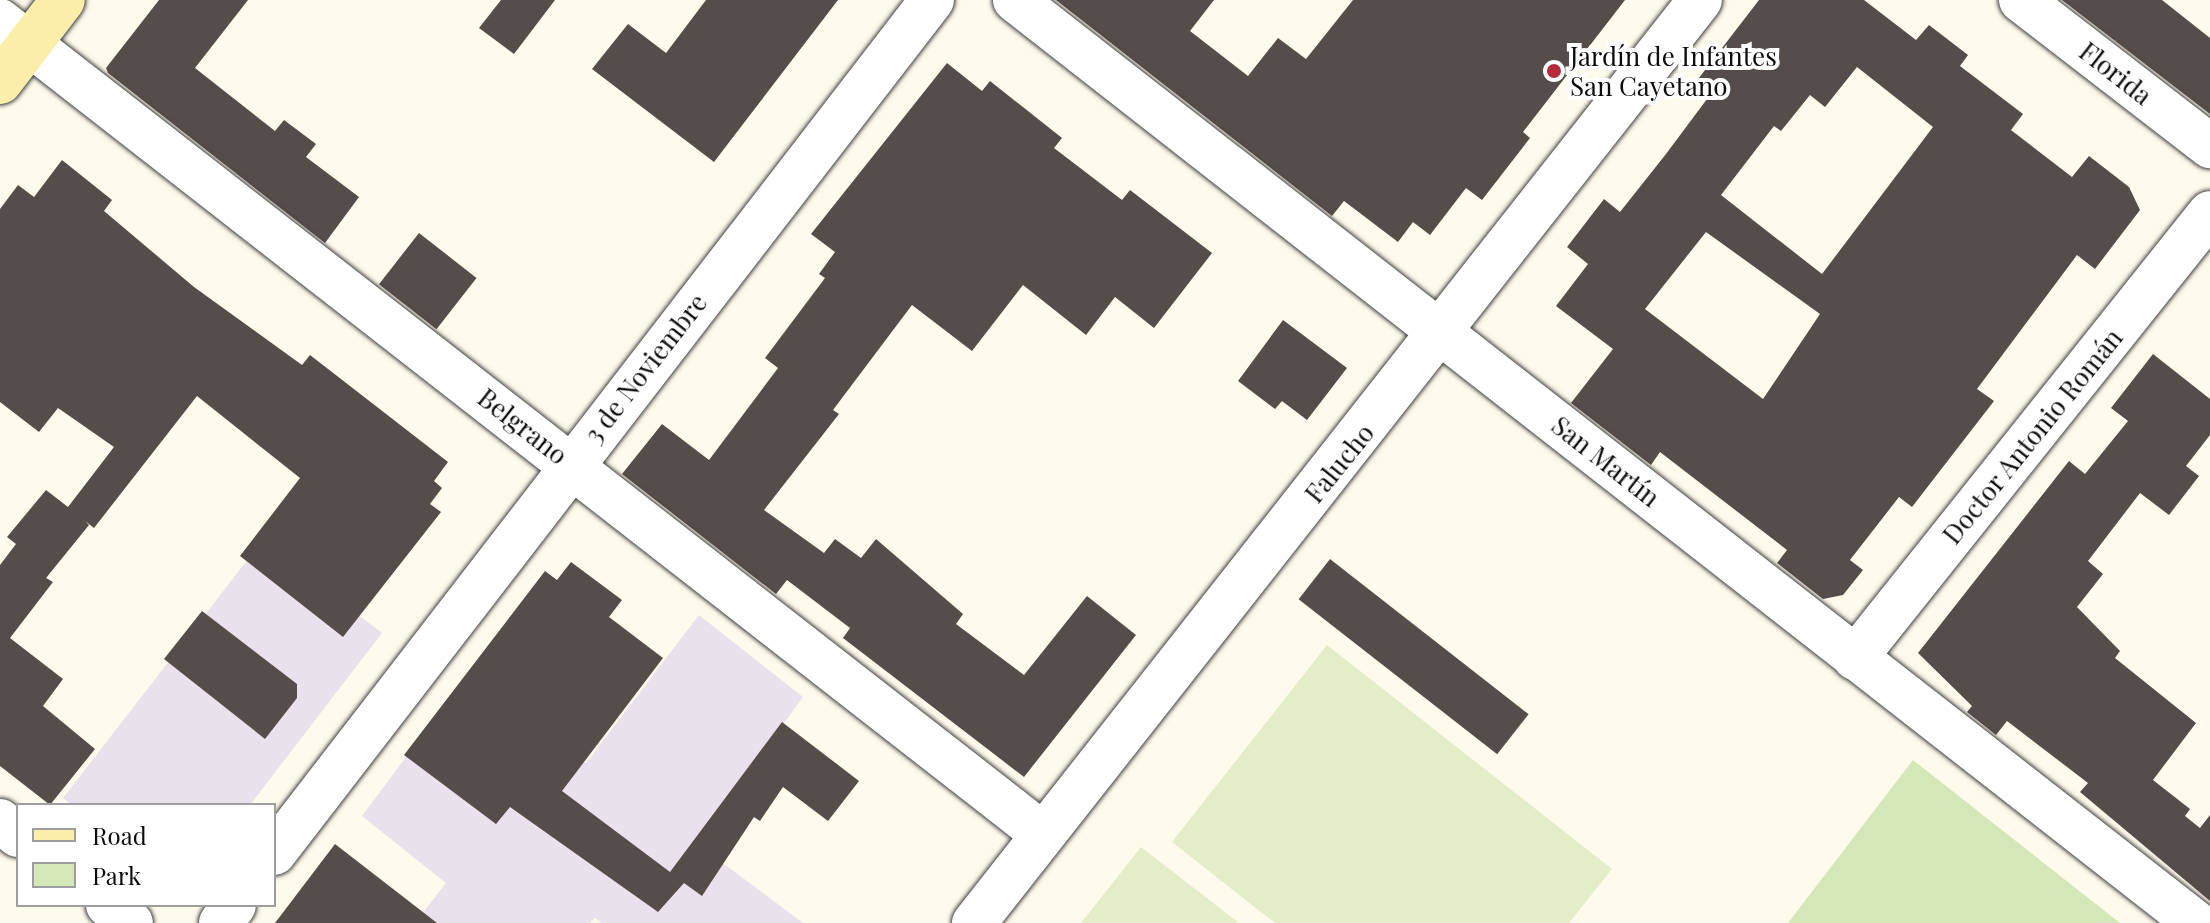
<!DOCTYPE html>
<meta charset="utf-8">
<style>
body{margin:0}
#map{position:relative;width:2210px;height:923px;overflow:hidden;background:#fefaec;font-family:"Playfair Display",serif}
div>[style]{position:absolute}
.industrial>*{inset:0;background:#e9e1eb}
.green>*{inset:0;background:#d3e7b8}
.pitch>*{inset:0;background:#e3eec9}
.building>*{inset:0;background:#544d49;transform-origin:0 0}
.roads{filter:drop-shadow(0 0 2px #3f3f3f) drop-shadow(0 0 2px #3f3f3f)}
.minor>*{height:44px;margin:-22px;padding:0 22px;transform-origin:22px;border-radius:22px;background:#fff}
.secondary>*{height:44px;margin:-22px;padding:0 22px;transform-origin:22px;border-radius:22px;background:#fbeeaa}
.dots>*{width:22px;height:22px;translate:-50% -50%;box-sizing:border-box;border:4px solid #fff;border-radius:50%}
span{translate:-50% -50%;white-space:nowrap;text-align:center;line-height:1.15;-webkit-text-stroke:8px #fff;paint-order:stroke}
.poi-label{font-size:26px;color:#0c0c0c}
.left{translate:0 -50%;text-align:left}
.street-label{font-size:26px;color:#0c0c0c}
.legend{position:absolute;left:16px;top:803px;width:260px;height:104px;box-sizing:border-box;background:#fff;border:2px solid #9e9e9e;margin:0;padding:10px 14px;list-style:none;font-size:24px;color:#0c0c0c}
.legend li{display:flex;align-items:center;gap:16px;height:40px}
.legend b{width:40px;border:2px solid #9e9e9e}
</style>
<div id="map">
<div class="industrial">
<i style="clip-path:polygon(262px 541px,382px 633px,250px 805px,72px 805px,63px 798px)"></i>
<i style="clip-path:polygon(699px 615px,803px 697px,696px 843px,803px 923px,601px 923px,595px 918px,590px 923px,415px 923px,446px 883px,362px 816px,468px 674px,586px 763px)"></i>
</div>
<div class="green">
<i style="clip-path:polygon(1913px 760px,2120px 923px,1788px 923px)"></i>
</div>
<div class="pitch">
<i style="clip-path:polygon(1327px 645px,1612px 869px,1569px 923px,1275px 923px,1172px 842px)"></i>
<i style="clip-path:polygon(1141px 847px,1239px 923px,1081px 923px)"></i>
</div>
<div class="building">
<i style="clip-path:polygon(159px 0,248px 0,195px 68px,275px 131px,284px 120px,316px 144px,306px 157px,359px 197px,325px 243px,108px 73px,106px 68px)"></i>
<i style="clip-path:polygon(501px 0,555px 0,514px 54px,479px 28px)"></i>
<i style="clip-path:polygon(706px 0,838px 0,714px 162px,592px 69px,628px 24px,666px 53px)"></i>
<i style="clip-path:polygon(1056px 0,1214px 0,1190px 31px,1248px 76px,1278px 38px,1306px 59px,1353px 0,1625px 0,1523px 132px,1530px 138px,1482px 200px,1466px 188px,1430px 235px,1413px 222px,1398px 242px,1344px 201px,1332px 216px)"></i>
<i style="clip-path:polygon(evenodd,1759px 0,1864px 0,1916px 40px,1929px 25px,1968px 55px,1960px 66px,2023px 114px,2011px 130px,2072px 177px,2089px 156px,2129px 187px,2140px 210px,2095px 269px,2077px 255px,1977px 389px,1994px 401px,1912px 507px,1899px 497px,1850px 560px,1863px 570px,1843px 595px,1823px 599px,1777px 563px,1787px 550px,1660px 452px,1651px 465px,1571px 403px,1613px 349px,1556px 306px,1588px 264px,1567px 247px,1604px 199px,1620px 212px,1666px 154px,1707px 99px,1692px 87px,1759px 0,1857px 67px,1933px 127px,1822px 274px,1721px 195px,1774px 126px,1781px 131px,1810px 95px,1825px 107px,1857px 67px,1759px 0,1706px 232px,1820px 314px,1763px 399px,1645px 309px,1706px 232px)"></i>
<i style="clip-path:polygon(2062px 0,2162px 0,2210px 38px,2210px 114px)"></i>
<i style="clip-path:polygon(947px 63px,982px 91px,990px 81px,1062px 138px,1054px 148px,1122px 200px,1130px 190px,1212px 253px,1154px 328px,1115px 297px,1086px 335px,1023px 285px,972px 351px,912px 305px,833px 410px,839px 414px,764px 510px,824px 553px,835px 539px,861px 558px,876px 539px,963px 614px,956px 624px,1024px 675px,1087px 596px,1136px 635px,1024px 777px,843px 638px,850px 628px,787px 580px,776px 594px,622px 474px,662px 424px,709px 460px,778px 368px,765px 358px,825px 278px,819px 274px,835px 252px,811px 234px)"></i>
<i style="clip-path:polygon(62px 160px,112px 200px,104px 211px,194px 287px,302px 365px,310px 355px,448px 462px,434px 481px,442px 488px,430px 504px,441px 512px,343px 637px,240px 556px,300px 478px,197px 396px,94px 528px,85px 521px,89px 525px,46px 578px,53px 582px,10px 638px,63px 679px,43px 706px,95px 749px,50px 805px,0 766px,0 565px,16px 544px,7px 537px,46px 490px,68px 507px,114px 447px,58px 408px,39px 432px,0 402px,0 209px,18px 185px,34px 197px)"></i>
<i style="left:419px;top:233px;width:73px;height:65px;rotate:38deg"></i>
<i style="clip-path:polygon(1283px 320px,1347px 368px,1307px 420px,1282px 401px,1275px 409px,1238px 381px)"></i>
<i style="clip-path:polygon(2153px 354px,2210px 399px,2210px 435px,2186px 466px,2199px 476px,2169px 515px,2140px 493px,2088px 561px,2103px 574px,2077px 607px,2120px 651px,2115px 658px,2196px 723px,2153px 780px,2190px 809px,2185px 816px,2200px 828px,2210px 815px,2210px 901px,2080px 792px,2088px 783px,2007px 721px,1996px 735px,1967px 712px,1972px 706px,1918px 653px,2069px 461px,2085px 474px,2128px 421px,2111px 408px)"></i>
<i style="left:1330px;top:559px;width:252px;height:51px;rotate:38deg"></i>
<i style="clip-path:polygon(571px 562px,622px 600px,609px 617px,663px 658px,562px 791px,670px 872px,782px 722px,859px 781px,828px 821px,783px 787px,760px 821px,754px 817px,702px 896px,684px 883px,658px 912px,510px 807px,496px 824px,404px 755px,545px 571px,557px 580px)"></i>
<i style="clip-path:polygon(202px 611px,297px 684px,297px 698px,265px 739px,164px 659px)"></i>
<i style="clip-path:polygon(335px 844px,437px 923px,275px 923px)"></i>
</div>
<div class="roads">
<div class="minor">
<i style="left:1015px;top:0;width:1499px;rotate:38.01deg"></i>
<i style="left:2021px;top:0;width:239px;rotate:37.7deg"></i>
<i style="left:0;top:21px;width:1322px;rotate:37.94deg"></i>
<i style="left:1855px;top:658px;width:569px;rotate:-51.42deg"></i>
<i style="left:0;top:821px;width:23px;rotate:38deg"></i>
<i style="left:274px;top:853px;width:1077px;rotate:-52.35deg"></i>
<i style="left:108px;top:905px;width:29px;rotate:38deg"></i>
<i style="left:221px;top:923px;width:22px;rotate:-54deg"></i>
<i style="left:974px;top:923px;width:1174px;rotate:-51.81deg"></i>
</div>
<div class="secondary">
<i style="left:0;top:82px;width:103px;rotate:-52.5deg"></i>
</div>
</div>
<div class="dots">
<i style="left:1554px;top:71px;background:#b52b39"></i>
</div>
<div class="poi-label">
<span class="left" style="left:1570px;top:71px">Jardín de Infantes<br>San Cayetano</span>
</div>
<div class="street-label">
<span style="left:2116px;top:73px;rotate:38deg">Florida</span>
<span style="left:645px;top:368px;rotate:-52deg">3 de Noviembre</span>
<span style="left:523px;top:426px;rotate:38deg">Belgrano</span>
<span style="left:2032px;top:436px;rotate:-51deg">Doctor Antonio Román</span>
<span style="left:1606px;top:461px;rotate:38deg">San Martín</span>
<span style="left:1339px;top:463px;rotate:-51deg">Falucho</span>
</div>
<ul class="legend">
<li><b style="height:10px;background:#fbeeaa"></b>Road</li>
<li><b style="height:22px;background:#d3e7b8"></b>Park</li>
</ul>
</div>
